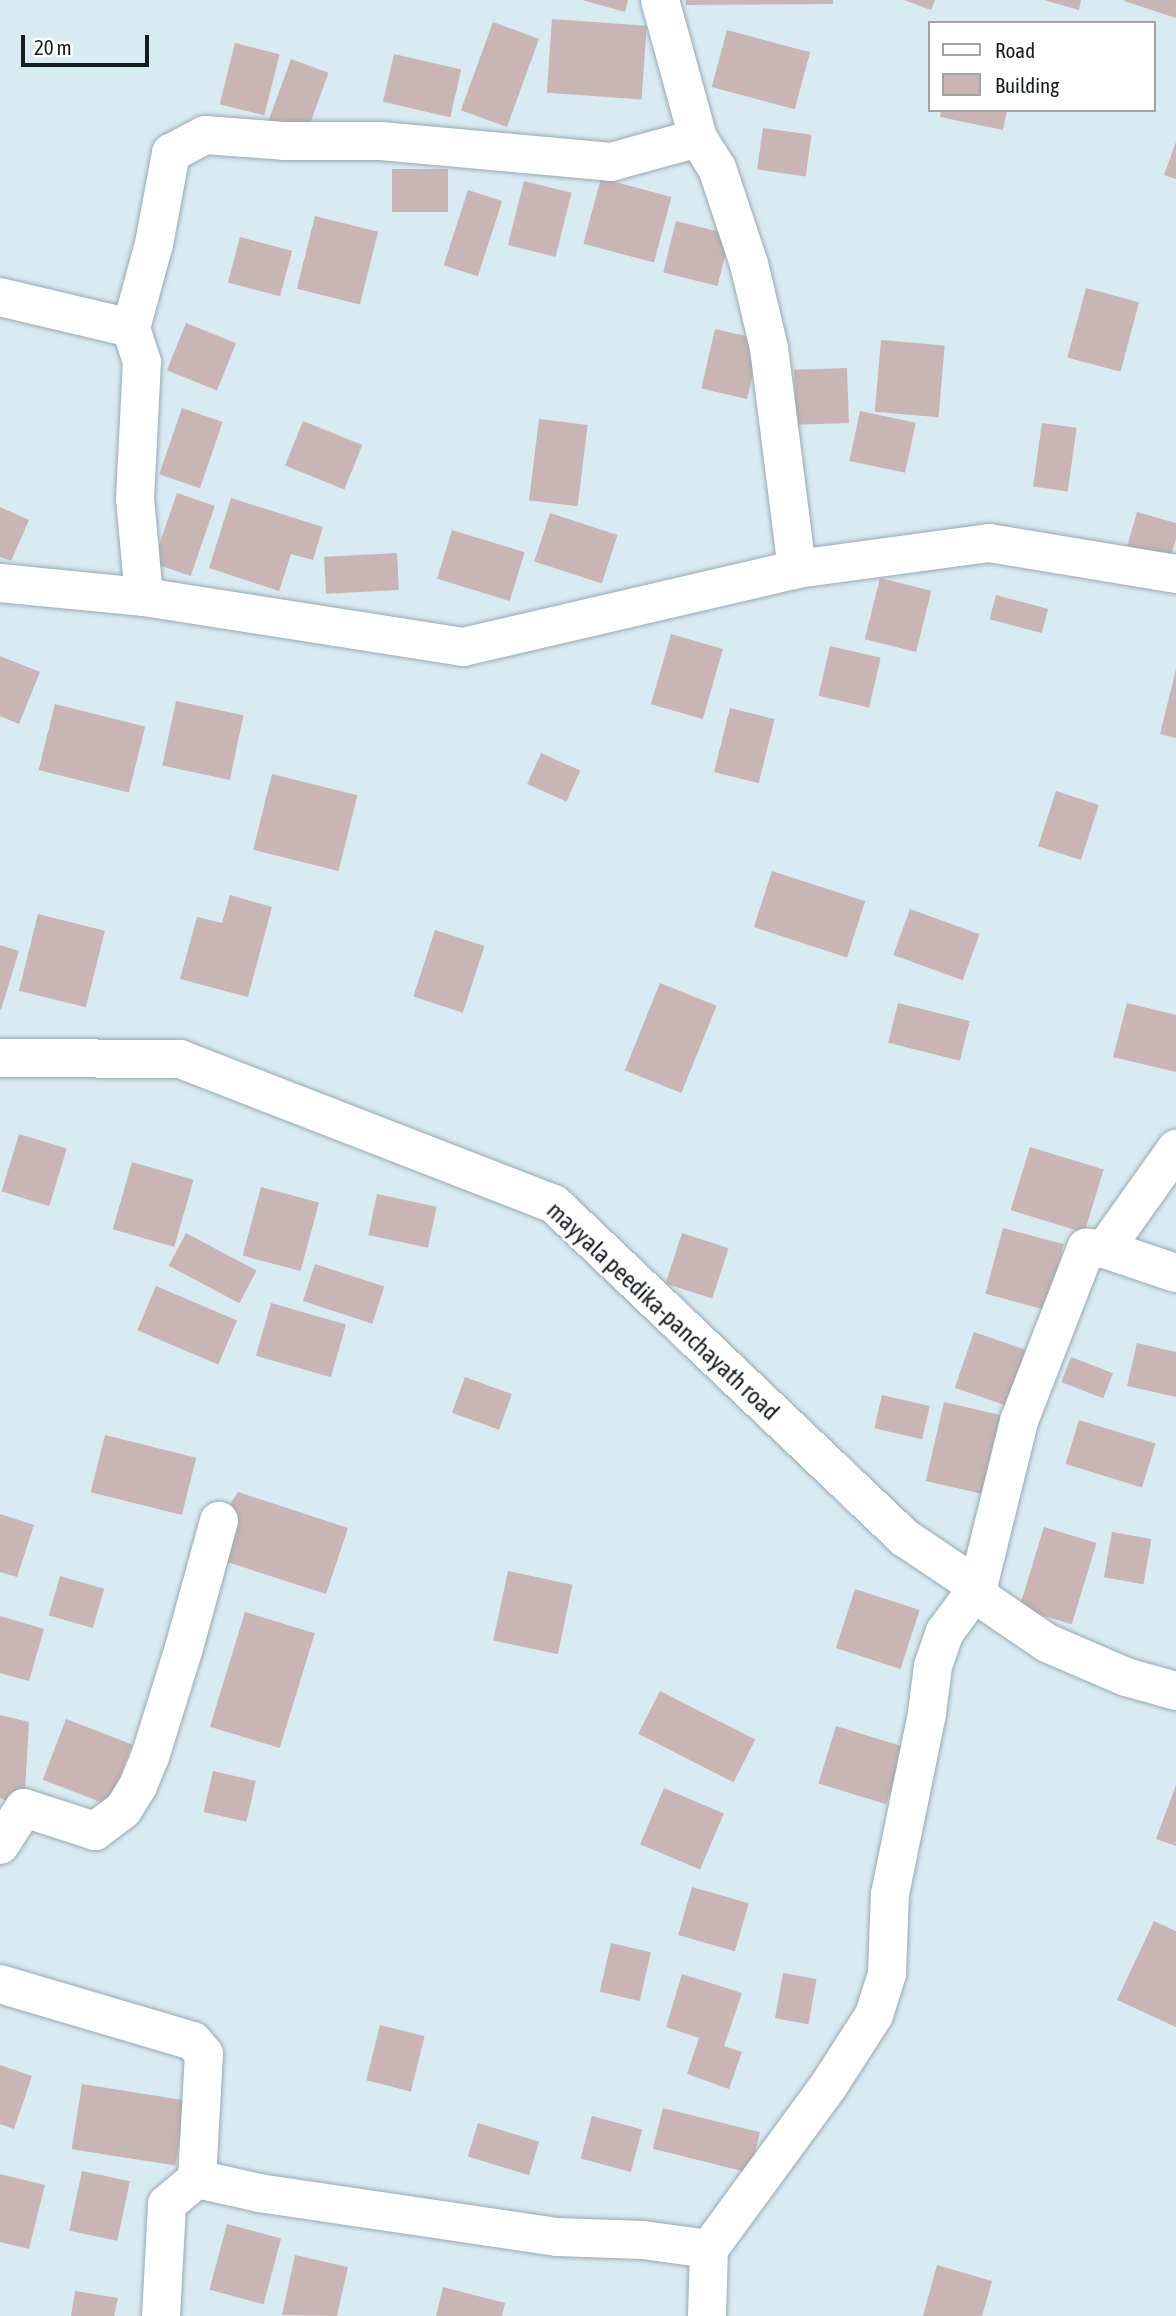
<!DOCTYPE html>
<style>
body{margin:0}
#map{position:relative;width:1176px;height:2316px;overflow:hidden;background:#d8ebf3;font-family:"Asap Condensed",sans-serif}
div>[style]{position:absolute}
.building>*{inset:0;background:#c9b5b4;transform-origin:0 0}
.roads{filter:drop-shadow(0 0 2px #97a9b1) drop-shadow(0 0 2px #97a9b1)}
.street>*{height:38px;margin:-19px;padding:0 19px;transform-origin:19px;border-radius:19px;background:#fff}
span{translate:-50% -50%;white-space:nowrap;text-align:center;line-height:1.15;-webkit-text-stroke:6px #fff;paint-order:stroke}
.street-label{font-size:24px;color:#151c1f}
.legend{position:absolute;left:928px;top:21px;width:228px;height:91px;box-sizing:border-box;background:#fff;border:2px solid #a1a4a5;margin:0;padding:9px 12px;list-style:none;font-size:21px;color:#151c1f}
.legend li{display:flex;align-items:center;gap:14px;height:35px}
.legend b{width:35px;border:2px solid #a1a4a5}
.scale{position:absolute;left:21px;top:35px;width:128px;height:32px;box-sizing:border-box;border:4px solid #151c1f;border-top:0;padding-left:9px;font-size:21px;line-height:24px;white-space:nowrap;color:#151c1f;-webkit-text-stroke:5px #fff;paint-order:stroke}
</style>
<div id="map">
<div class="building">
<i style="clip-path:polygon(582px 0,628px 0,625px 12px)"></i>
<i style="clip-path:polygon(686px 0,833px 0,833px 4px,686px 5px)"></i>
<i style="clip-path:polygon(904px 0,935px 0,931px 10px)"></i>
<i style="clip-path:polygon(1044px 0,1081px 0,1079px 10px)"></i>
<i style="clip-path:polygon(1124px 0,1176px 0,1176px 18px,1124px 1px)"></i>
<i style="left:552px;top:19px;width:95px;height:74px;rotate:4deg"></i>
<i style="left:493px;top:22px;width:49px;height:94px;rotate:20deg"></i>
<i style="left:727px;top:30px;width:86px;height:59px;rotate:15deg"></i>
<i style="left:235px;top:43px;width:46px;height:63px;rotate:14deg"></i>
<i style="left:394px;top:54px;width:69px;height:49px;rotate:13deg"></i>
<i style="left:291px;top:59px;width:40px;height:69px;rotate:20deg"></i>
<i style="clip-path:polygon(941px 110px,1007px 110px,1003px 130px,940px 117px)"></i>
<i style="left:763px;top:128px;width:49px;height:42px;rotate:8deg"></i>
<i style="clip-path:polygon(1176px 142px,1176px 179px,1164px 175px)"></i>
<i style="left:392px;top:169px;width:56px;height:43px"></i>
<i style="left:601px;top:178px;width:73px;height:68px;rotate:15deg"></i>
<i style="left:524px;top:181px;width:49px;height:66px;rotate:14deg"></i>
<i style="left:468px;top:190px;width:36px;height:79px;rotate:18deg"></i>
<i style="left:315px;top:216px;width:65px;height:75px;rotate:14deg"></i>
<i style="left:676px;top:221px;width:56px;height:53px;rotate:14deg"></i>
<i style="left:240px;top:237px;width:54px;height:47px;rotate:15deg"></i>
<i style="left:1086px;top:288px;width:55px;height:72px;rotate:15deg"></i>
<i style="left:186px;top:323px;width:54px;height:51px;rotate:22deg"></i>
<i style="left:715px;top:329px;width:47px;height:61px;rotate:13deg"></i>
<i style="left:881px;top:340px;width:64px;height:72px;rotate:5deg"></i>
<i style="left:847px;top:368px;width:55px;height:53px;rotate:88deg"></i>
<i style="left:182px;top:408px;width:43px;height:70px;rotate:19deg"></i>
<i style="left:860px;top:411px;width:57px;height:51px;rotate:12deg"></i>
<i style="left:539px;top:419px;width:49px;height:82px;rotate:7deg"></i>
<i style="left:303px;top:421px;width:64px;height:48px;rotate:22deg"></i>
<i style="left:1042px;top:423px;width:35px;height:64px;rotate:8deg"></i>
<i style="left:177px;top:493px;width:40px;height:74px;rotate:19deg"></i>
<i style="clip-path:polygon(231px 498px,323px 527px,313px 560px,291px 554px,279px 591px,209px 568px)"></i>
<i style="clip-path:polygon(0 507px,29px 520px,11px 561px,0 557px)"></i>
<i style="clip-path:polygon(1137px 512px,1176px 523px,1176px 539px,1169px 562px,1126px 550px)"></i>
<i style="left:550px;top:513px;width:71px;height:51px;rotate:18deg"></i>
<i style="left:452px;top:530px;width:76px;height:51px;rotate:17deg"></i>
<i style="left:397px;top:553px;width:37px;height:73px;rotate:87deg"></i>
<i style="left:880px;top:578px;width:53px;height:63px;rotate:14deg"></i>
<i style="left:996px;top:595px;width:54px;height:25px;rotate:15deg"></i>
<i style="left:671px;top:634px;width:54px;height:73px;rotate:16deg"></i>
<i style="left:830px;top:646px;width:52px;height:51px;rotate:13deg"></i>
<i style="clip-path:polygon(0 656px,40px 672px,19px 724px,0 716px)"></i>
<i style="clip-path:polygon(1176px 669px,1176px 738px,1160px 734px)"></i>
<i style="left:176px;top:701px;width:69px;height:66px;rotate:12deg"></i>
<i style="left:55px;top:704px;width:93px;height:68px;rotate:14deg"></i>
<i style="left:730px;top:708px;width:46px;height:66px;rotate:14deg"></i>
<i style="left:541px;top:753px;width:43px;height:34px;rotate:24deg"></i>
<i style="left:272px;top:774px;width:88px;height:78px;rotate:14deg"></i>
<i style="left:1056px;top:791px;width:45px;height:58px;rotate:18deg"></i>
<i style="left:772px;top:871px;width:98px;height:59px;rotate:18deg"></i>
<i style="clip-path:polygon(230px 895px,272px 907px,248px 997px,180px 979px,197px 917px,222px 923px)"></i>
<i style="left:910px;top:909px;width:74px;height:49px;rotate:20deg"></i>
<i style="left:38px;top:914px;width:69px;height:79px;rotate:14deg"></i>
<i style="left:435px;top:930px;width:52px;height:70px;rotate:18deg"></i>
<i style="clip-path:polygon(0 945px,19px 951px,1px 1010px,0 1009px)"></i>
<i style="left:660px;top:983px;width:61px;height:94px;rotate:22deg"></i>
<i style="left:898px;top:1003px;width:74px;height:41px;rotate:14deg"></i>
<i style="clip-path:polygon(1127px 1003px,1176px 1015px,1176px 1072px,1113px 1057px)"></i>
<i style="left:19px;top:1134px;width:50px;height:60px;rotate:17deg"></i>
<i style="left:1030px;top:1147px;width:77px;height:66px;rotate:17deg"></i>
<i style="left:132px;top:1162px;width:64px;height:70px;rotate:16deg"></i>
<i style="left:261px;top:1187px;width:60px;height:71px;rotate:15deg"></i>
<i style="left:377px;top:1194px;width:61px;height:42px;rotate:12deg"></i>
<i style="left:1003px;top:1228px;width:63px;height:68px;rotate:15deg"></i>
<i style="left:186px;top:1233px;width:80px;height:37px;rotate:28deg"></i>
<i style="left:682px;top:1233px;width:49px;height:53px;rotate:18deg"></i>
<i style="left:315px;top:1264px;width:73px;height:39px;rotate:18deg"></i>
<i style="left:156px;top:1286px;width:88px;height:48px;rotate:23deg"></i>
<i style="left:271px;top:1303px;width:78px;height:55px;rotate:16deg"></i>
<i style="left:974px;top:1332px;width:61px;height:59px;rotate:19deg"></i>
<i style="clip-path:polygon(1137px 1343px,1176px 1352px,1176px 1397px,1127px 1386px)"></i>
<i style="left:1071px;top:1357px;width:45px;height:27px;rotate:21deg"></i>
<i style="left:465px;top:1377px;width:50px;height:38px;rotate:20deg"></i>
<i style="left:882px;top:1395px;width:49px;height:34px;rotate:13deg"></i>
<i style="left:944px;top:1402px;width:64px;height:81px;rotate:13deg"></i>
<i style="left:1079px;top:1420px;width:80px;height:46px;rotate:17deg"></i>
<i style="left:105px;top:1435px;width:94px;height:59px;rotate:14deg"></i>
<i style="clip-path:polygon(238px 1492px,348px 1528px,326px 1594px,215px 1558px,219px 1521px)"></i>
<i style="clip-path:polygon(0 1514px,34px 1525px,17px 1577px,0 1572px)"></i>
<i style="left:1044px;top:1527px;width:55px;height:85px;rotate:17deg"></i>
<i style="left:1112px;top:1532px;width:40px;height:46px;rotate:10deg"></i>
<i style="left:508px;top:1571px;width:66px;height:71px;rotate:12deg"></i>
<i style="left:60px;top:1576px;width:46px;height:41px;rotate:16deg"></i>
<i style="left:855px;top:1589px;width:68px;height:62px;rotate:18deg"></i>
<i style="left:245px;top:1612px;width:73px;height:120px;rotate:17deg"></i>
<i style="clip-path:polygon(0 1616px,44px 1629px,29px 1681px,0 1673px)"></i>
<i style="left:660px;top:1691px;width:107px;height:48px;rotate:27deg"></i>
<i style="clip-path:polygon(0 1715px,29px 1722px,24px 1808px,0 1798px)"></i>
<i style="left:66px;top:1719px;width:71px;height:65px;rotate:21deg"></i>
<i style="left:836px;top:1726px;width:71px;height:60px;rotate:17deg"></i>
<i style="left:213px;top:1771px;width:44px;height:42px;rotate:13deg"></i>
<i style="clip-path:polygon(1176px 1785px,1176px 1846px,1156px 1839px)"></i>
<i style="left:664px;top:1788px;width:65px;height:61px;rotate:23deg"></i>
<i style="left:692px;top:1887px;width:59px;height:50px;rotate:16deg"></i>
<i style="clip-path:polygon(1154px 1921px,1176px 1931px,1176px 2027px,1117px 2000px)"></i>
<i style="left:611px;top:1943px;width:41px;height:50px;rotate:13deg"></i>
<i style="left:783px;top:1973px;width:34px;height:46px;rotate:10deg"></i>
<i style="clip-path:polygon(682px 1974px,742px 1993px,724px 2046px,742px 2052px,729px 2089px,687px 2074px,699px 2038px,666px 2027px)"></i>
<i style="left:380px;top:2025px;width:46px;height:57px;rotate:14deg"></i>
<i style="clip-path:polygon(0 2065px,32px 2076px,14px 2129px,0 2124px)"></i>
<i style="left:82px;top:2084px;width:105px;height:66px;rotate:9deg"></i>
<i style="left:663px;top:2108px;width:100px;height:42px;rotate:14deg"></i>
<i style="left:592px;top:2116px;width:52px;height:44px;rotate:15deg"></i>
<i style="left:478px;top:2123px;width:64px;height:35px;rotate:17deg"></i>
<i style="left:82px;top:2171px;width:49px;height:61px;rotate:12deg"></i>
<i style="clip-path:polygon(0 2174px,45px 2185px,29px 2249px,0 2242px)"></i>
<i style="left:227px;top:2224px;width:56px;height:68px;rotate:15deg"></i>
<i style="clip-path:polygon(295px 2255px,348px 2267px,337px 2316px,282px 2315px)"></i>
<i style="clip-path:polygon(937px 2265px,992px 2281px,982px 2316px,923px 2316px)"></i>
<i style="clip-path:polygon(443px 2287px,505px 2303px,502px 2316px,436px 2316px)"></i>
<i style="clip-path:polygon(75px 2291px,118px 2298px,114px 2316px,71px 2316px)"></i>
</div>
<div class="roads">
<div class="street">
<i style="left:660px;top:0;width:143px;rotate:74.6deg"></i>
<i style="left:698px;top:138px;width:36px;rotate:58deg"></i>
<i style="left:717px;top:168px;width:101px;rotate:71.6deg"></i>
<i style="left:749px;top:264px;width:86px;rotate:76.6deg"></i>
<i style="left:769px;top:348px;width:223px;rotate:82.8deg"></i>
<i style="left:0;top:297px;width:135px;rotate:13.3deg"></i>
<i style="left:0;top:583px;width:145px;rotate:5.6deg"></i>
<i style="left:144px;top:597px;width:323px;rotate:8.9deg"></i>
<i style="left:463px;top:647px;width:343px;rotate:-13.1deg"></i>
<i style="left:797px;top:569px;width:194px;rotate:-7.7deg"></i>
<i style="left:989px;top:543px;width:190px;rotate:9.4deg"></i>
<i style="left:144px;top:597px;width:98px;rotate:-95.2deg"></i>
<i style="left:135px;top:499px;width:137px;rotate:-87.1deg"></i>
<i style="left:142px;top:362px;width:36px;rotate:-108deg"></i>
<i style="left:131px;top:328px;width:87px;rotate:-74.7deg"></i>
<i style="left:154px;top:244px;width:93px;rotate:-79.4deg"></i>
<i style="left:171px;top:153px;width:38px;rotate:-28deg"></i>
<i style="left:205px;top:135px;width:79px;rotate:4.3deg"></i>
<i style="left:284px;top:141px;width:97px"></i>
<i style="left:381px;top:141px;width:231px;rotate:5.2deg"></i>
<i style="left:611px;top:162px;width:90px;rotate:-15.4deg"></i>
<i style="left:0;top:1058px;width:180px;rotate:0.3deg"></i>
<i style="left:180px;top:1059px;width:401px;rotate:21.2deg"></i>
<i style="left:554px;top:1204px;width:485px;rotate:43.6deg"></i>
<i style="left:905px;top:1538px;width:88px;rotate:33.9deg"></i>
<i style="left:978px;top:1587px;width:14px;rotate:65deg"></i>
<i style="left:984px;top:1600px;width:76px;rotate:34.3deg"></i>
<i style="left:1047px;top:1643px;width:86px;rotate:23.3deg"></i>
<i style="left:1126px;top:1677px;width:52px;rotate:15.6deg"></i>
<i style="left:1105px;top:1249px;width:75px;rotate:18.7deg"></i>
<i style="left:0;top:1845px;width:44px;rotate:-57deg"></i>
<i style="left:24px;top:1808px;width:75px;rotate:17.9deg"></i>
<i style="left:95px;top:1831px;width:35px;rotate:-37deg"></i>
<i style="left:123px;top:1810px;width:28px;rotate:-58deg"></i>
<i style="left:138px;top:1786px;width:31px;rotate:-68deg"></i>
<i style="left:150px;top:1757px;width:114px;rotate:-72.7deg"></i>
<i style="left:184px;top:1648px;width:132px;rotate:-74.6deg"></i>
<i style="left:0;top:1984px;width:201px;rotate:16.5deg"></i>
<i style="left:193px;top:2041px;width:17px;rotate:50deg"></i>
<i style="left:204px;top:2054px;width:125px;rotate:93.2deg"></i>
<i style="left:197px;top:2179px;width:64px;rotate:12.7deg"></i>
<i style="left:259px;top:2193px;width:301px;rotate:8.4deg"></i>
<i style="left:557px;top:2237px;width:86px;rotate:2deg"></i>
<i style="left:643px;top:2240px;width:67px;rotate:7.8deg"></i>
<i style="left:161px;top:2316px;width:112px;rotate:-86.9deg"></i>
<i style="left:167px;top:2204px;width:39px;rotate:-40deg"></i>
<i style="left:707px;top:2316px;width:67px;rotate:-88.3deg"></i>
<i style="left:709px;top:2249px;width:203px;rotate:-53.8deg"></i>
<i style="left:829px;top:2085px;width:83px;rotate:-57.3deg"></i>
<i style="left:874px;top:2015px;width:43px;rotate:-72.4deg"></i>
<i style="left:887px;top:1974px;width:80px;rotate:-87.9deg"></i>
<i style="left:890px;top:1894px;width:185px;rotate:-78.4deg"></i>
<i style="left:927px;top:1713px;width:47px;rotate:-82.7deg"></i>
<i style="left:933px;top:1666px;width:36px;rotate:-71deg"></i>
<i style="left:945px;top:1632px;width:56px;rotate:-53.7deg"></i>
<i style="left:978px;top:1587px;width:171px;rotate:-76.1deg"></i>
<i style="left:1019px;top:1421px;width:186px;rotate:-68.8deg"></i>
<i style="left:1086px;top:1248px;width:19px;rotate:3deg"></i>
<i style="left:1105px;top:1249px;width:123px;rotate:-54.6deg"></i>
</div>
</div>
<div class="street-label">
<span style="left:663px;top:1311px;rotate:43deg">mayyala peedika-panchayath road</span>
</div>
<ul class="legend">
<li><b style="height:9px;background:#fff"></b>Road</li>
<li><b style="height:19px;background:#c9b5b4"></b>Building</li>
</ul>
<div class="scale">20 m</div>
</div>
